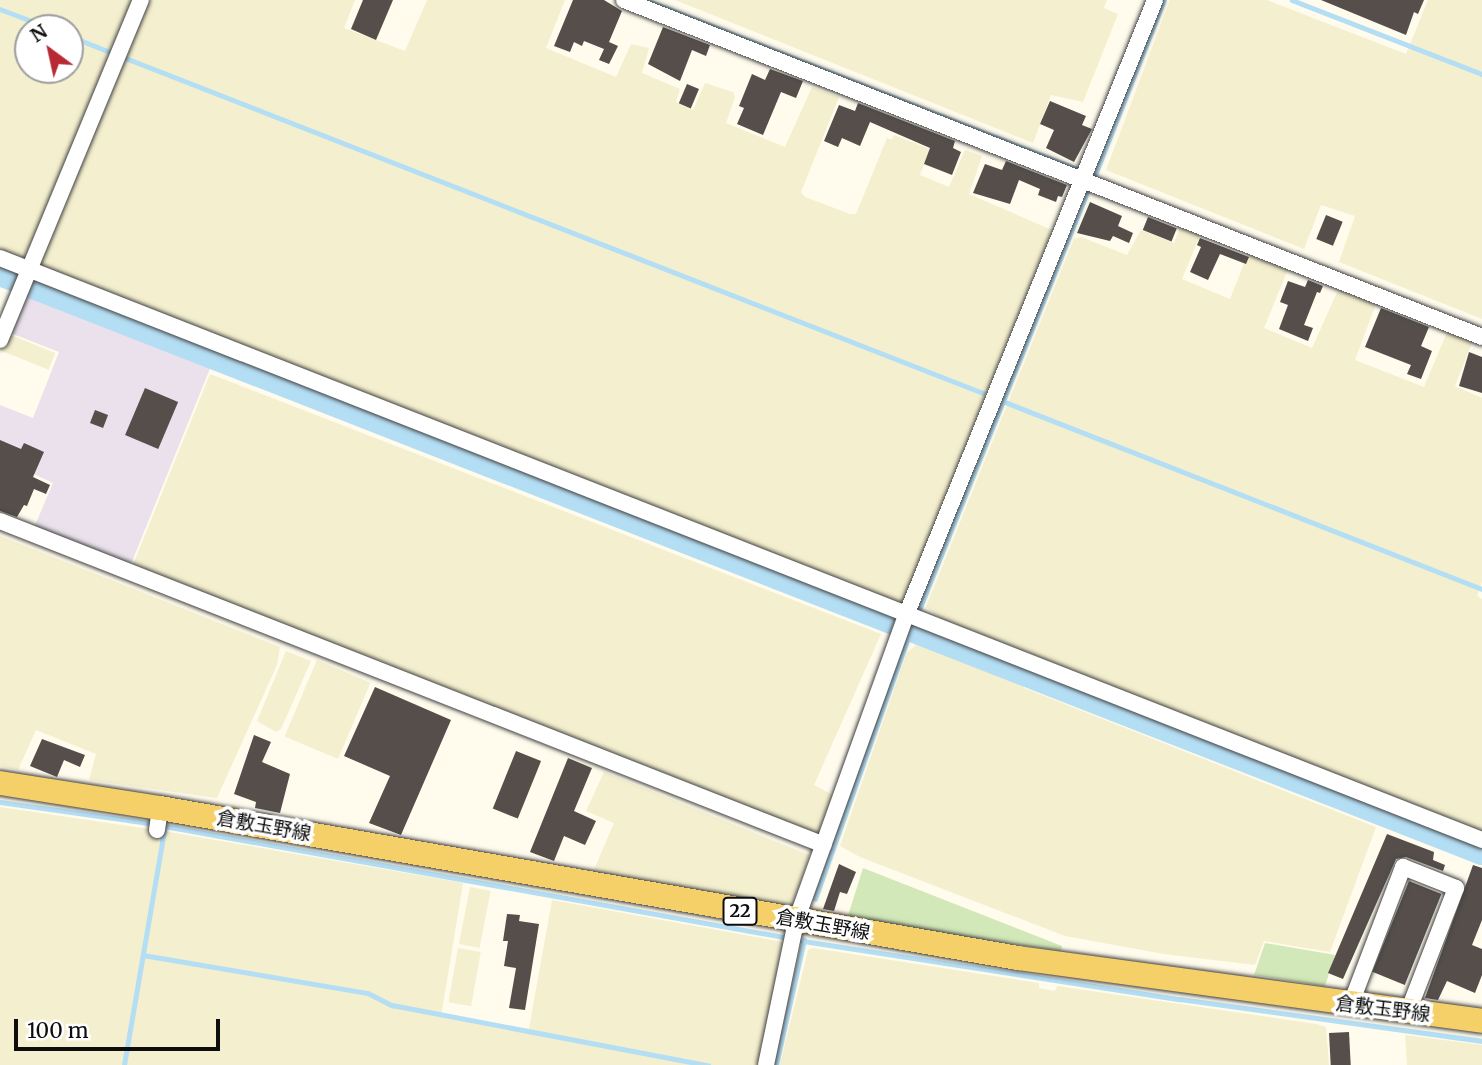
<!DOCTYPE html>
<meta charset="utf-8">
<style>
body{margin:0}
#map{position:relative;width:1482px;height:1065px;overflow:hidden;background:#fffbed;font-family:Merriweather,"Noto Sans JP",serif}
div>[style]{position:absolute}
.industrial>*{inset:0;background:#eae1ec}
.farmland>*{inset:0;background:#f4efce;transform-origin:0 0}
.green>*{inset:0;background:#d2e8b8}
.stream>*{height:4.5px;margin:-2.25px;padding:0 2.25px;transform-origin:2.25px;border-radius:2.25px;background:#b4def4}
.river>*{height:24px;margin:-12px;padding:0 12px;transform-origin:12px;border-radius:12px;background:#b4def4}
.building>*{inset:0;background:#554e4a;transform-origin:0 0}
.roads{filter:drop-shadow(0 0 2px #404040) drop-shadow(0 0 2px #404040)}
.street>*{height:16px;margin:-8px;padding:0 8px;transform-origin:8px;border-radius:8px;background:#fff}
.primary>*{height:24px;margin:-12px;padding:0 12px;transform-origin:12px;border-radius:12px;background:#f5cf67}
span{translate:-50% -50%;white-space:nowrap;text-align:center;line-height:1.15;-webkit-text-stroke:7px #fff;paint-order:stroke}
.shield-label span{padding:2px 5px;background:#fff;border:2px solid;border-radius:5px;-webkit-text-stroke-width:0}
.shield-label{font-size:18px;color:#0d0d0d;font-weight:700}
.street-label{font-size:19px;color:#0d0d0d}
.north{position:absolute;left:14px;top:14px;width:70px;height:70px;box-sizing:border-box;background:#fff;border:2px solid #9e9e9e;border-radius:50%;rotate:327deg;font-size:19px;font-weight:700;line-height:28px;text-align:center;color:#0d0d0d}
.north::after{content:'';display:block;margin:auto;width:24px;height:32px;background:#b92933;clip-path:polygon(50% 0,100% 100%,50% 72%,0 100%)}
.scale{position:absolute;left:14px;top:1019px;width:206px;height:32px;box-sizing:border-box;border:4px solid #0d0d0d;border-top:0;padding-left:9px;font-size:21px;line-height:24px;white-space:nowrap;color:#0d0d0d;-webkit-text-stroke:5px #fff;paint-order:stroke}
</style>
<div id="map">
<div class="industrial">
<i style="clip-path:polygon(26px 292px,211px 366px,131px 564px,33px 530px,53px 483px,0 458px,0 405px,33px 418px,59px 352px,8px 332px)"></i>
</div>
<div class="farmland">
<i style="clip-path:polygon(evenodd,0 0,134px 0,26px 259px,0 250px,0 0,28px 28px,70px 28px,70px 70px,28px 70px,28px 28px)"></i>
<i style="clip-path:polygon(148px 0,355px 0,344px 28px,405px 51px,427px 0,565px 0,546px 48px,616px 77px,631px 44px,649px 48px,642px 73px,680px 89px,676px 102px,693px 110px,705px 83px,733px 92px,735px 97px,726px 123px,785px 147px,812px 87px,839px 97px,801px 192px,805px 197px,850px 214px,856px 214px,887px 138px,892px 140px,894px 135px,930px 149px,920px 175px,949px 187px,965px 150px,982px 156px,969px 194px,1052px 230px,902px 605px,38px 267px)"></i>
<i style="clip-path:polygon(675px 0,1107px 0,1104px 8px,1118px 14px,1083px 102px,1051px 95px,1033px 143px)"></i>
<i style="clip-path:polygon(1170px 0,1267px 0,1406px 54px,1428px 0,1482px 0,1482px 319px,1339px 262px,1355px 216px,1321px 205px,1304px 249px,1106px 170px)"></i>
<i style="clip-path:polygon(1181px 225px,1201px 233px,1182px 279px,1230px 299px,1249px 251px,1289px 267px,1264px 328px,1312px 348px,1339px 288px,1377px 301px,1355px 360px,1424px 387px,1448px 330px,1473px 340px,1455px 386px,1482px 398px,1482px 582px,1477px 596px,1482px 599px,1482px 832px,942px 619px,926px 607px,1074px 239px,1081px 237px,1127px 255px,1141px 230px,1174px 243px)"></i>
<i style="left:8px;top:334px;width:51px;height:18px;rotate:22deg"></i>
<i style="clip-path:polygon(210px 374px,881px 634px,814px 785px,835px 796px,820px 837px,132px 567px)"></i>
<i style="clip-path:polygon(0 536px,280px 647px,277px 665px,217px 798px,89px 780px,96px 754px,36px 730px,18px 770px,0 766px)"></i>
<i style="clip-path:polygon(918px 643px,1000px 673px,1002px 678px,1022px 682px,1024px 688px,1376px 827px,1330px 952px,1264px 941px,1255px 965px,1164px 954px,1065px 936px,860px 857px,840px 846px,907px 653px)"></i>
<i style="clip-path:polygon(286px 651px,311px 661px,281px 729px,276px 732px,257px 721px)"></i>
<i style="left:317px;top:660px;width:58px;height:83px;rotate:23deg"></i>
<i style="clip-path:polygon(604px 772px,809px 855px,793px 907px,593px 872px,614px 823px,586px 811px)"></i>
<i style="clip-path:polygon(0 807px,169px 832px,463px 883px,441px 1017px,528px 1034px,552px 900px,783px 942px,759px 1065px,0 1065px)"></i>
<i style="left:470px;top:887px;width:21px;height:58px;rotate:11deg"></i>
<i style="left:458px;top:948px;width:23px;height:55px;rotate:10deg"></i>
<i style="clip-path:polygon(813px 948px,1039px 983px,1039px 988px,1055px 991px,1057px 986px,1316px 1024px,1326px 1027px,1329px 1065px,780px 1065px,808px 950px)"></i>
<i style="clip-path:polygon(1405px 1035px,1482px 1045px,1482px 1065px,1407px 1065px)"></i>
</div>
<div class="green">
<i style="clip-path:polygon(863px 868px,1062px 946px,1061px 951px,847px 919px)"></i>
<i style="clip-path:polygon(1265px 943px,1335px 955px,1325px 986px,1254px 975px)"></i>
</div>
<div class="stream">
<i style="left:646px;top:0;width:468px;rotate:21.4deg"></i>
<i style="left:1292px;top:0;width:204px;rotate:21.3deg"></i>
<i style="left:0;top:9px;width:53px;rotate:20.8deg"></i>
<i style="left:70px;top:36px;width:48px;rotate:21.8deg"></i>
<i style="left:123px;top:57px;width:923px;rotate:21.34deg"></i>
<i style="left:1093px;top:180px;width:193px;rotate:-68.5deg"></i>
<i style="left:1000px;top:400px;width:518px;rotate:21.41deg"></i>
<i style="left:0;top:802px;width:143px;rotate:8deg"></i>
<i style="left:142px;top:822px;width:657px;rotate:10.16deg"></i>
<i style="left:815px;top:899px;width:286px;rotate:-70.4deg"></i>
<i style="left:911px;top:630px;width:476px;rotate:-68.1deg"></i>
<i style="left:797px;top:940px;width:388px;rotate:8.8deg"></i>
<i style="left:1180px;top:999px;width:305px;rotate:7.9deg"></i>
<i style="left:143px;top:955px;width:228px;rotate:9.6deg"></i>
<i style="left:368px;top:993px;width:27px;rotate:27deg"></i>
<i style="left:392px;top:1005px;width:322px;rotate:10.8deg"></i>
<i style="left:124px;top:1065px;width:237px;rotate:-80.3deg"></i>
<i style="left:776px;top:1065px;width:128px;rotate:-77.4deg"></i>
</div>
<div class="river">
<i style="left:0;top:274px;width:1591px;rotate:21.34deg"></i>
</div>
<div class="building">
<i style="clip-path:polygon(363px 0,393px 0,376px 40px,351px 29px)"></i>
<i style="clip-path:polygon(573px 0,604px 0,622px 11px,609px 42px,618px 46px,609px 64px,599px 60px,604px 49px,584px 41px,582px 46px,574px 42px,570px 52px,554px 46px)"></i>
<i style="clip-path:polygon(1321px 0,1424px 0,1418px 14px,1414px 12px,1406px 35px)"></i>
<i style="clip-path:polygon(663px 27px,710px 45px,706px 56px,692px 50px,680px 81px,648px 64px)"></i>
<i style="clip-path:polygon(770px 69px,803px 81px,796px 98px,781px 92px,763px 135px,737px 124px,744px 108px,739px 106px,752px 74px,765px 80px)"></i>
<i style="left:687px;top:84px;width:13px;height:21px;rotate:23deg"></i>
<i style="clip-path:polygon(1050px 101px,1086px 116px,1082px 125px,1092px 129px,1074px 162px,1046px 148px,1054px 130px,1040px 124px)"></i>
<i style="clip-path:polygon(858px 103px,955px 141px,953px 148px,961px 152px,952px 175px,924px 164px,930px 148px,870px 122px,860px 146px,842px 138px,838px 147px,824px 141px,839px 105px,855px 111px)"></i>
<i style="clip-path:polygon(1006px 161px,1067px 185px,1062px 197px,1058px 196px,1056px 202px,1038px 195px,1040px 189px,1019px 180px,1010px 204px,973px 193px,985px 164px,1002px 170px)"></i>
<i style="clip-path:polygon(1090px 202px,1122px 216px,1118px 226px,1133px 233px,1129px 243px,1113px 236px,1110px 241px,1077px 233px)"></i>
<i style="left:1326px;top:215px;width:18px;height:26px;rotate:22deg"></i>
<i style="left:1148px;top:217px;width:31px;height:14px;rotate:22deg"></i>
<i style="clip-path:polygon(1200px 238px,1249px 257px,1246px 264px,1220px 254px,1208px 280px,1190px 272px,1201px 247px,1197px 245px)"></i>
<i style="clip-path:polygon(1308px 280px,1323px 286px,1320px 293px,1317px 292px,1304px 325px,1313px 328px,1308px 341px,1279px 329px,1288px 305px,1280px 302px,1288px 281px,1305px 287px)"></i>
<i style="clip-path:polygon(1381px 308px,1429px 327px,1421px 346px,1432px 351px,1421px 379px,1407px 374px,1411px 365px,1365px 347px)"></i>
<i style="clip-path:polygon(1469px 352px,1482px 357px,1482px 393px,1459px 386px)"></i>
<i style="left:145px;top:388px;width:36px;height:51px;rotate:23deg"></i>
<i style="left:95px;top:410px;width:14px;height:14px;rotate:21deg"></i>
<i style="clip-path:polygon(0 440px,21px 449px,24px 443px,44px 452px,33px 477px,50px 485px,46px 494px,34px 489px,27px 506px,24px 505px,17px 517px,0 511px)"></i>
<i style="clip-path:polygon(375px 687px,451px 720px,401px 835px,369px 823px,390px 776px,344px 756px)"></i>
<i style="clip-path:polygon(254px 735px,271px 742px,262px 762px,290px 774px,280px 813px,255px 808px,256px 802px,234px 794px)"></i>
<i style="clip-path:polygon(42px 739px,85px 755px,80px 767px,64px 760px,57px 777px,30px 766px)"></i>
<i style="left:516px;top:751px;width:27px;height:62px;rotate:22deg"></i>
<i style="clip-path:polygon(568px 758px,592px 768px,574px 811px,596px 821px,585px 845px,564px 836px,554px 861px,530px 852px)"></i>
<i style="clip-path:polygon(1387px 834px,1434px 852px,1433px 860px,1445px 865px,1443px 871px,1406px 857px,1396px 859px,1343px 979px,1328px 973px)"></i>
<i style="clip-path:polygon(839px 864px,856px 872px,847px 894px,840px 892px,834px 911px,823px 909px)"></i>
<i style="clip-path:polygon(1473px 865px,1482px 868px,1482px 920px,1472px 945px,1482px 949px,1482px 975px,1475px 993px,1447px 981px,1438px 1000px,1425px 998px)"></i>
<i style="left:1409px;top:881px;width:35px;height:98px;rotate:22deg"></i>
<i style="clip-path:polygon(507px 914px,520px 915px,519px 921px,539px 924px,525px 1010px,509px 1008px,516px 968px,504px 966px,508px 941px,503px 941px)"></i>
<i style="left:1349px;top:1032px;width:33px;height:20px;rotate:87deg"></i>
</div>
<div class="roads">
<div class="street">
<i style="left:624px;top:0;width:922px;rotate:21.44deg"></i>
<i style="left:0;top:258px;width:1592px;rotate:21.44deg"></i>
<i style="left:0;top:340px;width:368px;rotate:-67.5deg"></i>
<i style="left:0;top:521px;width:885px;rotate:21.46deg"></i>
<i style="left:157px;top:830px;width:22px;rotate:-82deg"></i>
<i style="left:1350px;top:1006px;width:149px;rotate:-69.1deg"></i>
<i style="left:1403px;top:867px;width:57px;rotate:21.6deg"></i>
<i style="left:1456px;top:888px;width:133px;rotate:111.2deg"></i>
<i style="left:766px;top:1065px;width:147px;rotate:-78.2deg"></i>
<i style="left:796px;top:921px;width:327px;rotate:-70.2deg"></i>
<i style="left:907px;top:613px;width:661px;rotate:-67.97deg"></i>
</div>
<div class="primary">
<i style="left:0;top:783px;width:162px;rotate:8.9deg"></i>
<i style="left:160px;top:808px;width:871px;rotate:9.92deg"></i>
<i style="left:1018px;top:958px;width:468px;rotate:7.7deg"></i>
</div>
</div>
<div class="shield-label">
<span style="left:740px;top:911px">22</span>
</div>
<div class="street-label">
<span style="left:264px;top:826px;rotate:10deg">倉敷玉野線</span>
<span style="left:823px;top:925px;rotate:10deg">倉敷玉野線</span>
<span style="left:1383px;top:1009px;rotate:7deg">倉敷玉野線</span>
</div>
<div class="north">N</div>
<div class="scale">100 m</div>
</div>
